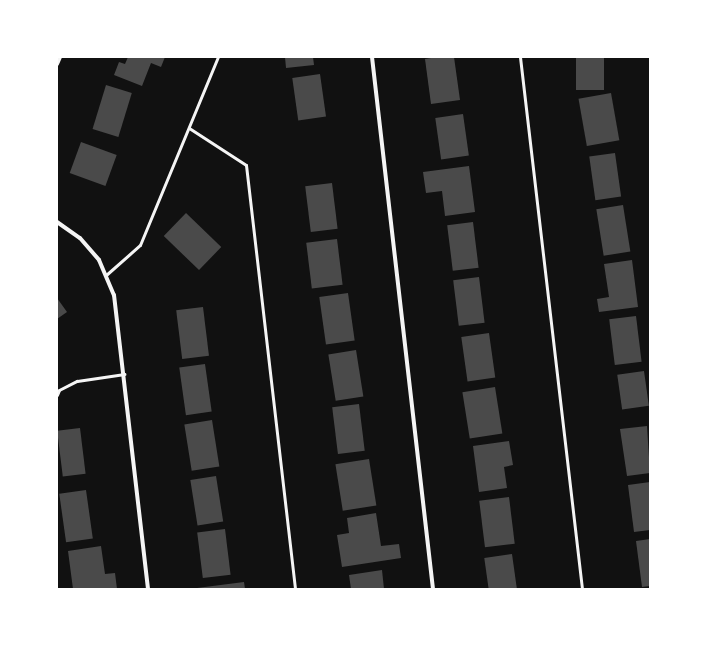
<!DOCTYPE html>
<style>
body{margin:0}
#map{position:relative;width:707px;height:646px;overflow:hidden;background:#111;font-family:"Sofia Sans Condensed",sans-serif}
div>[style]{position:absolute}
.building>*{inset:0;background:#4a4a4a;transform-origin:0 0}
.service>*{height:3px;margin:-1.5px;padding:0 1.5px;transform-origin:1.5px;border-radius:1.5px;background:#f5f5f5}
.minor>*{height:4px;margin:-2px;padding:0 2px;transform-origin:2px;border-radius:2px;background:#f5f5f5}
span{translate:-50% -50%;white-space:nowrap;text-align:center;line-height:1.15;-webkit-text-stroke:4px #fff;paint-order:stroke}
.frame{position:absolute;inset:0;border:58px solid #fff;pointer-events:none}
</style>
<div id="map">
<div class="building">
<i style="clip-path:polygon(128px 57px,165px 57px,161px 67px,151px 63px,142px 86px,114px 75px,119px 62px,125px 64px)"></i>
<i style="clip-path:polygon(285px 57px,313px 57px,314px 65px,286px 68px)"></i>
<i style="clip-path:polygon(437px 57px,454px 57px,460px 100px,431px 104px,425px 59px)"></i>
<i style="left:576px;top:57px;width:28px;height:33px"></i>
<i style="left:320px;top:74px;width:43px;height:28px;rotate:82deg"></i>
<i style="left:106px;top:85px;width:27px;height:46px;rotate:17deg"></i>
<i style="left:611px;top:93px;width:48px;height:33px;rotate:80deg"></i>
<i style="left:463px;top:114px;width:42px;height:28px;rotate:82deg"></i>
<i style="left:81px;top:142px;width:38px;height:33px;rotate:20deg"></i>
<i style="left:615px;top:153px;width:44px;height:26px;rotate:82deg"></i>
<i style="clip-path:polygon(469px 166px,475px 212px,445px 216px,442px 191px,426px 193px,423px 172px)"></i>
<i style="left:332px;top:183px;width:46px;height:27px;rotate:83deg"></i>
<i style="left:623px;top:205px;width:47px;height:27px;rotate:81deg"></i>
<i style="left:186px;top:213px;width:49px;height:32px;rotate:44deg"></i>
<i style="left:473px;top:222px;width:46px;height:26px;rotate:83deg"></i>
<i style="left:337px;top:239px;width:46px;height:31px;rotate:83deg"></i>
<i style="clip-path:polygon(632px 260px,638px 307px,599px 312px,597px 299px,609px 297px,604px 264px)"></i>
<i style="left:479px;top:277px;width:46px;height:26px;rotate:83deg"></i>
<i style="left:348px;top:293px;width:48px;height:29px;rotate:82deg"></i>
<i style="clip-path:polygon(57px 298px,67px 312px,57px 319px)"></i>
<i style="left:203px;top:307px;width:49px;height:27px;rotate:83deg"></i>
<i style="left:636px;top:316px;width:46px;height:27px;rotate:83deg"></i>
<i style="left:489px;top:333px;width:45px;height:28px;rotate:82deg"></i>
<i style="left:356px;top:350px;width:47px;height:28px;rotate:81deg"></i>
<i style="left:205px;top:364px;width:48px;height:26px;rotate:82deg"></i>
<i style="left:644px;top:371px;width:35px;height:27px;rotate:82deg"></i>
<i style="left:495px;top:387px;width:47px;height:33px;rotate:81deg"></i>
<i style="left:359px;top:404px;width:47px;height:27px;rotate:83deg"></i>
<i style="left:212px;top:420px;width:47px;height:28px;rotate:81deg"></i>
<i style="clip-path:polygon(647px 426px,650px 473px,627px 476px,620px 429px)"></i>
<i style="left:80px;top:428px;width:46px;height:23px;rotate:83deg"></i>
<i style="clip-path:polygon(509px 441px,513px 465px,504px 467px,507px 488px,479px 492px,473px 446px)"></i>
<i style="left:369px;top:459px;width:47px;height:34px;rotate:81deg"></i>
<i style="left:216px;top:476px;width:46px;height:26px;rotate:81deg"></i>
<i style="clip-path:polygon(650px 482px,650px 530px,634px 532px,628px 485px)"></i>
<i style="left:86px;top:490px;width:49px;height:27px;rotate:82deg"></i>
<i style="left:509px;top:497px;width:47px;height:30px;rotate:83deg"></i>
<i style="clip-path:polygon(376px 513px,381px 546px,399px 544px,401px 558px,342px 567px,337px 535px,349px 533px,347px 518px)"></i>
<i style="left:225px;top:529px;width:46px;height:28px;rotate:83deg"></i>
<i style="clip-path:polygon(650px 539px,650px 586px,642px 587px,636px 541px)"></i>
<i style="clip-path:polygon(101px 546px,105px 574px,115px 573px,117px 589px,73px 589px,68px 551px)"></i>
<i style="left:512px;top:554px;width:35px;height:28px;rotate:82deg"></i>
<i style="clip-path:polygon(382px 570px,384px 589px,351px 589px,349px 575px)"></i>
<i style="clip-path:polygon(244px 582px,245px 589px,197px 589px,197px 588px)"></i>
</div>
<div class="service">
<i style="left:520px;top:57px;width:536px;rotate:83.35deg"></i>
<i style="left:189px;top:128px;width:68px;rotate:33deg"></i>
<i style="left:246px;top:165px;width:427px;rotate:83.4deg"></i>
<i style="left:106px;top:275px;width:45px;rotate:-41.4deg"></i>
<i style="left:140px;top:245px;width:204px;rotate:-67.5deg"></i>
<i style="left:57px;top:395px;width:5px;rotate:-68deg"></i>
<i style="left:59px;top:390px;width:20px;rotate:-27deg"></i>
<i style="left:77px;top:381px;width:48px;rotate:-8.5deg"></i>
</div>
<div class="minor">
<i style="left:372px;top:57px;width:535px;rotate:83.46deg"></i>
<i style="left:57px;top:64px;width:8px;rotate:-67deg"></i>
<i style="left:57px;top:222px;width:28px;rotate:35deg"></i>
<i style="left:80px;top:238px;width:29px;rotate:49deg"></i>
<i style="left:99px;top:260px;width:38px;rotate:67deg"></i>
<i style="left:114px;top:295px;width:296px;rotate:83.4deg"></i>
</div>
<div class="frame"></div>
</div>
